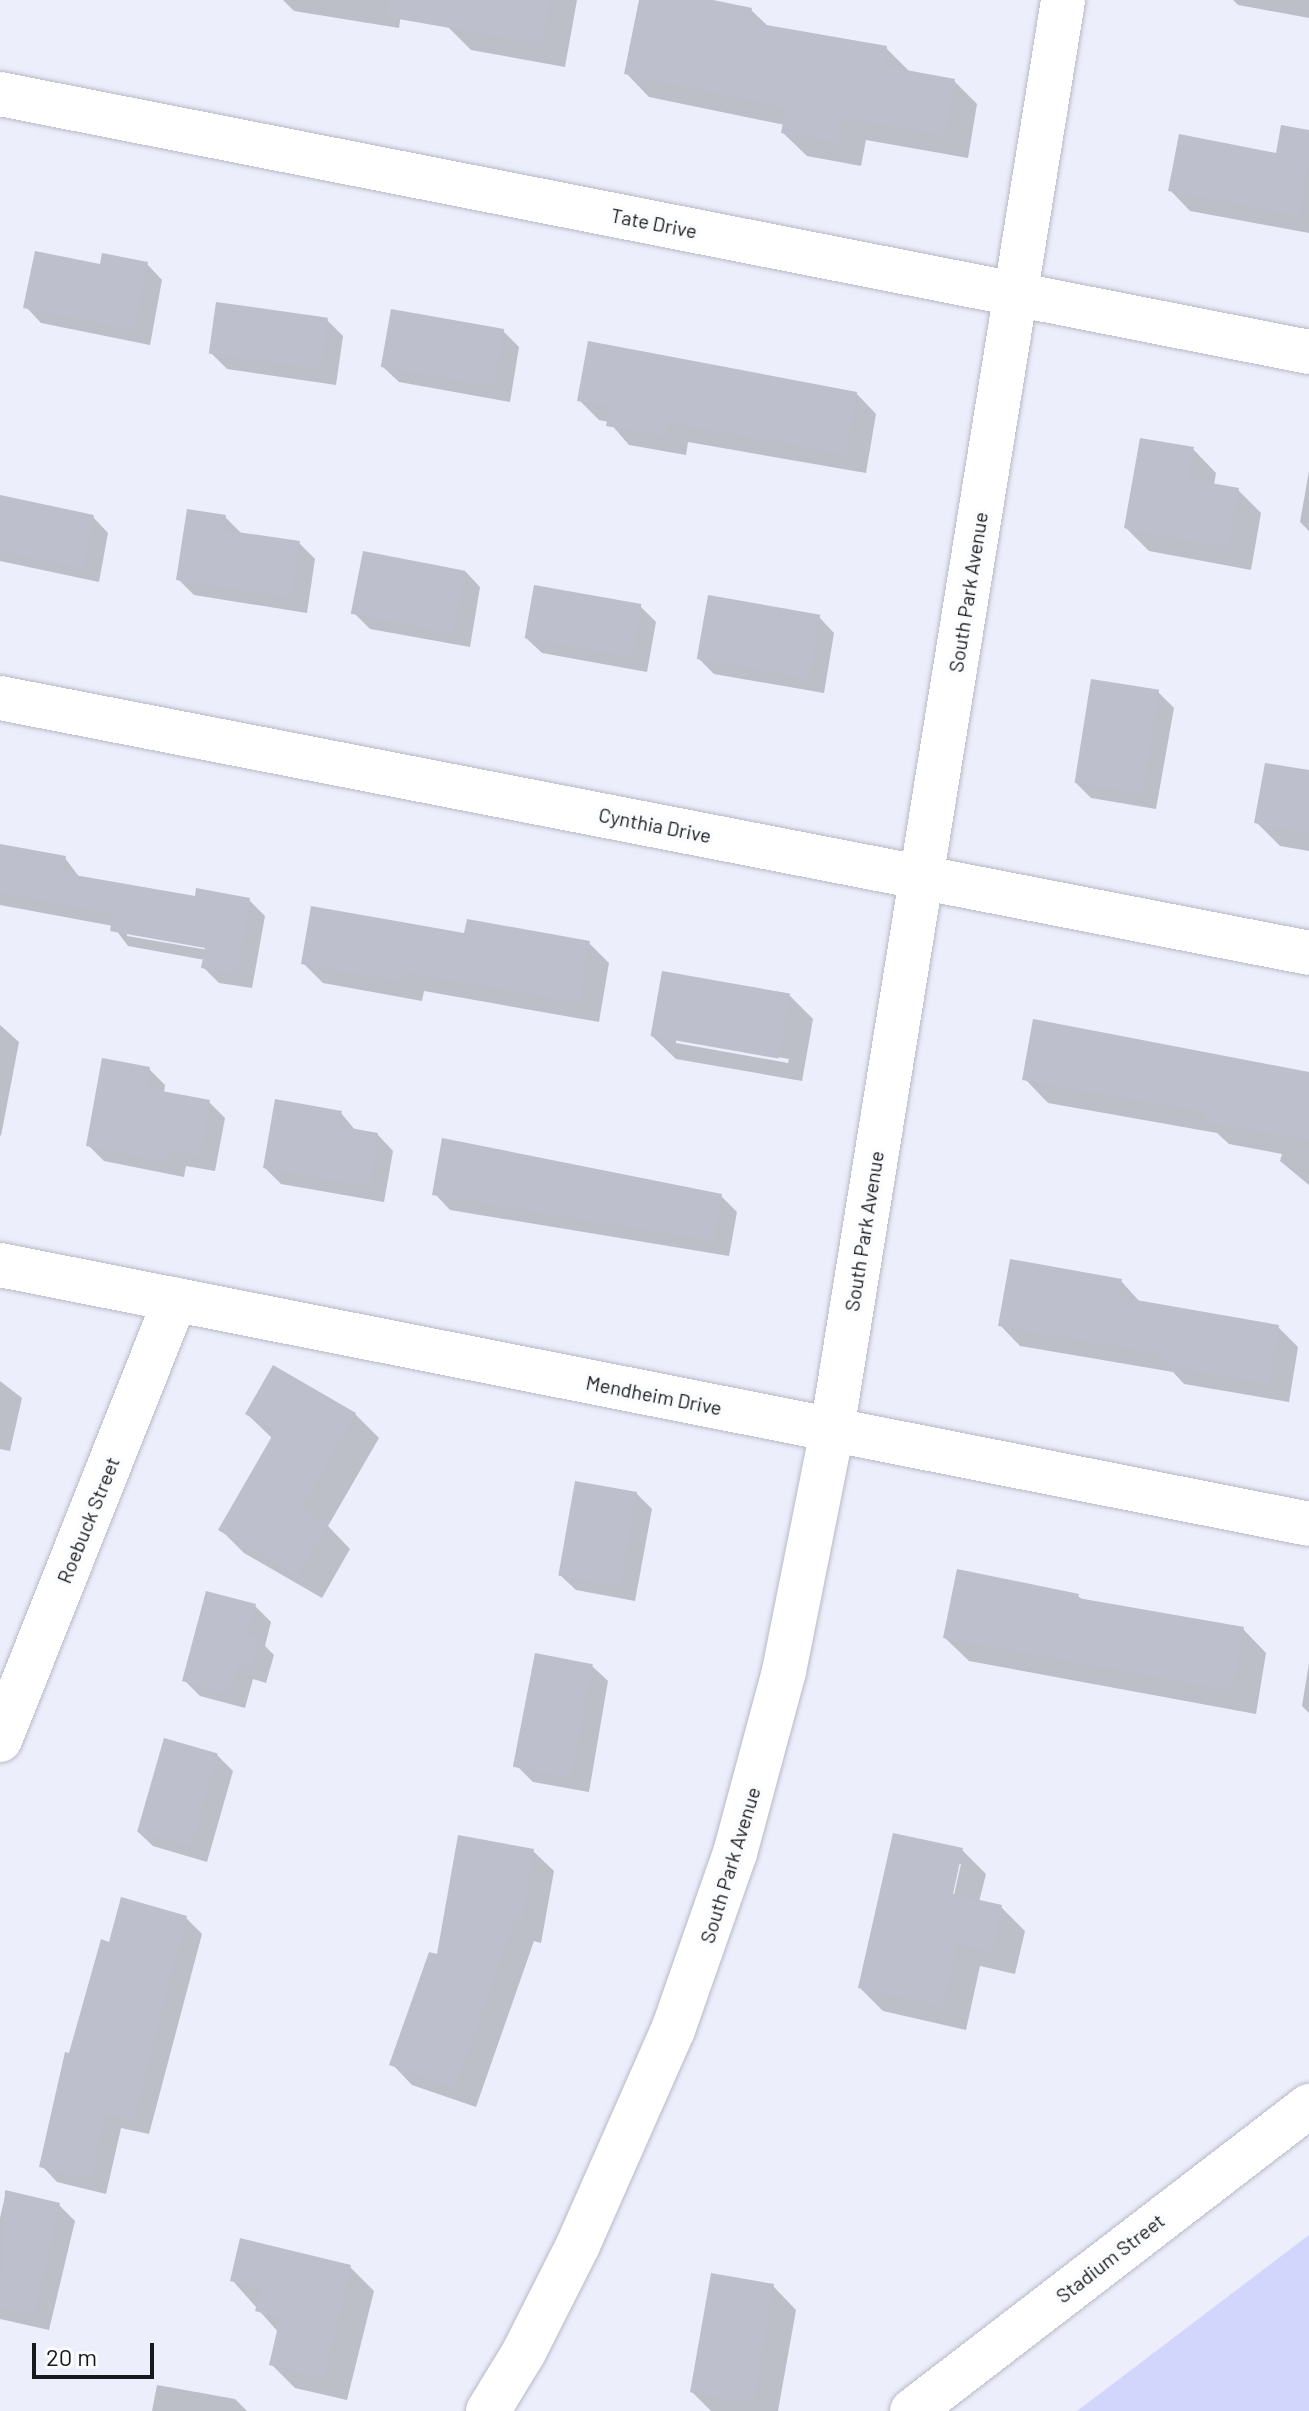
<!DOCTYPE html>
<style>
body{margin:0}
#map{position:relative;width:1309px;height:2411px;overflow:hidden;background:#eceefb;font-family:Barlow,sans-serif}
div>[style]{position:absolute}
.green>*{inset:0;background:#d3d6fc}
.shadow>*{inset:0;background:#0003}
.building>*{inset:0;background:#bebfcc;transform-origin:0 0}
.roads{filter:drop-shadow(0 0 2px #b8b9c6) drop-shadow(0 0 2px #b8b9c6)}
.street>*{height:44px;margin:-22px;padding:0 22px;transform-origin:22px;border-radius:22px;background:#fff}
.secondary>*{height:44px;margin:-22px;padding:0 22px;transform-origin:22px;border-radius:22px;background:#fff}
span{translate:-50% -50%;white-space:nowrap;text-align:center;line-height:1.15;-webkit-text-stroke:8px #fbfcfe;paint-order:stroke}
.street-label{font-size:20px;color:#18191d}
.scale{position:absolute;left:32px;top:2343px;width:122px;height:36px;box-sizing:border-box;border:4px solid #18191d;border-top:0;padding-left:10px;font-size:24px;line-height:28px;white-space:nowrap;color:#18191d;-webkit-text-stroke:6px #fbfcfe;paint-order:stroke}
</style>
<div id="map">
<div class="green">
<i style="clip-path:polygon(1309px 2235px,1309px 2411px,1077px 2411px)"></i>
</div>
<div class="shadow">
<i style="clip-path:polygon(283px 0,403px 0,399px 28px,294px 11px)"></i>
<i style="clip-path:polygon(452px 0,577px 0,565px 67px,471px 50px,448px 27px)"></i>
<i style="clip-path:polygon(641px 0,703px 0,751px 10px,769px 27px,886px 48px,910px 72px,954px 81px,977px 104px,968px 158px,866px 140px,861px 166px,807px 156px,783px 133px,785px 125px,649px 97px,626px 73px)"></i>
<i style="clip-path:polygon(1233px 0,1309px 0,1309px 18px,1238px 5px)"></i>
<i style="clip-path:polygon(1309px 132px,1309px 233px,1190px 211px,1170px 190px,1277px 155px)"></i>
<i style="clip-path:polygon(147px 264px,162px 280px,150px 345px,41px 323px,26px 307px,102px 266px)"></i>
<i style="clip-path:polygon(327px 320px,343px 336px,336px 385px,227px 369px,211px 353px)"></i>
<i style="clip-path:polygon(503px 331px,519px 347px,510px 402px,399px 382px,383px 367px)"></i>
<i style="clip-path:polygon(856px 393px,876px 414px,866px 473px,688px 442px,686px 455px,629px 445px,609px 422px,599px 420px,579px 400px)"></i>
<i style="clip-path:polygon(1193px 449px,1216px 473px,1214px 485px,1238px 490px,1261px 513px,1251px 570px,1149px 551px,1126px 528px)"></i>
<i style="clip-path:polygon(1309px 471px,1309px 531px,1300px 522px)"></i>
<i style="clip-path:polygon(0 497px,93px 517px,108px 533px,99px 582px,0 561px)"></i>
<i style="clip-path:polygon(225px 517px,241px 533px,299px 543px,315px 559px,307px 613px,194px 595px,178px 579px)"></i>
<i style="clip-path:polygon(465px 571px,480px 587px,470px 647px,370px 629px,354px 613px)"></i>
<i style="clip-path:polygon(640px 606px,656px 622px,647px 672px,542px 653px,526px 638px)"></i>
<i style="clip-path:polygon(819px 617px,834px 633px,824px 693px,714px 674px,698px 658px)"></i>
<i style="clip-path:polygon(1158px 692px,1174px 708px,1156px 809px,1091px 798px,1075px 782px)"></i>
<i style="clip-path:polygon(1309px 772px,1309px 851px,1280px 846px,1256px 822px)"></i>
<i style="clip-path:polygon(evenodd,0 846px,65px 858px,80px 878px,197px 899px,249px 900px,265px 916px,252px 988px,219px 983px,203px 967px,205px 960px,128px 946px,113px 926px,0 905px,0 846px,127px 932px,215px 947px,214px 951px,127px 936px,127px 932px)"></i>
<i style="clip-path:polygon(466px 935px,589px 943px,609px 963px,599px 1022px,424px 991px,422px 1001px,323px 983px,303px 963px)"></i>
<i style="clip-path:polygon(evenodd,790px 996px,813px 1019px,802px 1081px,676px 1059px,652px 1036px,790px 996px,676px 1039px,789px 1059px,788px 1063px,676px 1043px,676px 1039px)"></i>
<i style="clip-path:polygon(0 1025px,19px 1042px,1px 1136px,0 1135px)"></i>
<i style="clip-path:polygon(149px 1069px,165px 1085px,164px 1093px,209px 1102px,225px 1118px,215px 1171px,186px 1166px,184px 1177px,104px 1161px,88px 1145px)"></i>
<i style="clip-path:polygon(1309px 1074px,1309px 1185px,1280px 1161px,1282px 1154px,1229px 1144px,1217px 1133px,1048px 1103px,1025px 1079px)"></i>
<i style="clip-path:polygon(341px 1113px,356px 1131px,378px 1135px,393px 1151px,384px 1202px,281px 1184px,265px 1168px)"></i>
<i style="clip-path:polygon(435px 1194px,721px 1196px,737px 1212px,729px 1256px,450px 1210px)"></i>
<i style="clip-path:polygon(1121px 1281px,1141px 1303px,1278px 1327px,1298px 1347px,1289px 1402px,1184px 1384px,1173px 1372px,1020px 1346px,1000px 1325px)"></i>
<i style="clip-path:polygon(0 1381px,22px 1398px,10px 1451px,0 1449px)"></i>
<i style="clip-path:polygon(247px 1414px,355px 1414px,379px 1438px,328px 1526px,350px 1549px,322px 1598px,244px 1553px,221px 1530px,273px 1439px)"></i>
<i style="clip-path:polygon(636px 1493px,652px 1509px,635px 1601px,576px 1590px,560px 1575px)"></i>
<i style="clip-path:polygon(1078px 1596px,1084px 1601px,1243px 1629px,1266px 1653px,1256px 1714px,969px 1661px,945px 1638px)"></i>
<i style="clip-path:polygon(255px 1606px,271px 1622px,265px 1646px,274px 1655px,266px 1683px,253px 1679px,245px 1708px,200px 1696px,184px 1680px)"></i>
<i style="clip-path:polygon(1309px 1663px,1309px 1713px,1302px 1706px)"></i>
<i style="clip-path:polygon(592px 1666px,608px 1681px,589px 1792px,533px 1782px,517px 1766px)"></i>
<i style="clip-path:polygon(217px 1755px,233px 1771px,207px 1862px,153px 1846px,137px 1831px)"></i>
<i style="clip-path:polygon(evenodd,962px 1850px,986px 1874px,979px 1902px,1001px 1907px,1025px 1931px,1015px 1974px,980px 1966px,966px 2030px,883px 2011px,860px 1988px,962px 1850px,957px 1864px,961px 1864px,952px 1904px,948px 1903px,957px 1864px)"></i>
<i style="clip-path:polygon(533px 1851px,554px 1871px,541px 1943px,534px 1941px,476px 2107px,412px 2085px,392px 2064px,438px 1957px)"></i>
<i style="clip-path:polygon(186px 1918px,202px 1934px,149px 2134px,121px 2128px,106px 2194px,57px 2182px,42px 2166px,70px 2055px)"></i>
<i style="clip-path:polygon(6px 2192px,59px 2205px,75px 2221px,49px 2330px,0 2319px,0 2218px)"></i>
<i style="clip-path:polygon(350px 2267px,374px 2291px,347px 2400px,295px 2388px,271px 2364px,279px 2333px,232px 2280px)"></i>
<i style="clip-path:polygon(773px 2286px,796px 2310px,778px 2411px,711px 2411px,692px 2392px)"></i>
<i style="clip-path:polygon(157px 2385px,235px 2399px,247px 2411px,152px 2411px)"></i>
</div>
<div class="building">
<i style="clip-path:polygon(389px 0,550px 0,542px 44px,387px 17px)"></i>
<i style="clip-path:polygon(639px 0,713px 0,752px 8px,749px 22px,887px 46px,884px 66px,955px 79px,945px 135px,842px 117px,838px 143px,781px 133px,786px 108px,624px 74px)"></i>
<i style="clip-path:polygon(1281px 125px,1309px 130px,1309px 166px,1299px 216px,1168px 191px,1179px 134px,1276px 153px)"></i>
<i style="clip-path:polygon(35px 251px,100px 264px,102px 253px,148px 262px,134px 330px,23px 308px)"></i>
<i style="left:216px;top:302px;width:113px;height:52px;rotate:8deg"></i>
<i style="left:391px;top:309px;width:115px;height:59px;rotate:10deg"></i>
<i style="clip-path:polygon(588px 341px,857px 392px,846px 454px,668px 423px,666px 436px,606px 426px,610px 406px,577px 401px)"></i>
<i style="clip-path:polygon(1140px 438px,1194px 447px,1188px 479px,1239px 488px,1228px 548px,1124px 528px)"></i>
<i style="left:0;top:495px;width:96px;height:55px;rotate:12deg"></i>
<i style="clip-path:polygon(187px 509px,226px 515px,224px 530px,300px 541px,291px 598px,176px 580px)"></i>
<i style="left:363px;top:551px;width:104px;height:64px;rotate:11deg"></i>
<i style="left:534px;top:585px;width:109px;height:54px;rotate:10deg"></i>
<i style="left:708px;top:595px;width:114px;height:65px;rotate:10deg"></i>
<i style="left:1091px;top:679px;width:69px;height:105px;rotate:9deg"></i>
<i style="clip-path:polygon(1265px 763px,1309px 770px,1309px 833px,1254px 823px)"></i>
<i style="clip-path:polygon(0 844px,66px 856px,63px 873px,195px 896px,196px 888px,250px 898px,237px 974px,201px 968px,205px 948px,110px 931px,113px 914px,0 893px)"></i>
<i style="clip-path:polygon(311px 906px,464px 933px,467px 919px,590px 941px,579px 1003px,404px 972px,402px 982px,301px 964px)"></i>
<i style="left:662px;top:971px;width:130px;height:66px;rotate:10deg"></i>
<i style="clip-path:polygon(1033px 1019px,1309px 1072px,1309px 1140px,1203px 1122px,1205px 1112px,1022px 1080px)"></i>
<i style="clip-path:polygon(102px 1058px,150px 1067px,146px 1088px,210px 1100px,200px 1156px,171px 1151px,169px 1162px,86px 1146px)"></i>
<i style="clip-path:polygon(275px 1099px,342px 1111px,339px 1126px,378px 1133px,369px 1187px,263px 1168px)"></i>
<i style="clip-path:polygon(442px 1138px,722px 1194px,714px 1241px,432px 1195px)"></i>
<i style="clip-path:polygon(1010px 1259px,1122px 1279px,1119px 1297px,1279px 1325px,1269px 1384px,1162px 1365px,1164px 1355px,998px 1326px)"></i>
<i style="clip-path:polygon(273px 1365px,356px 1413px,301px 1509px,328px 1524px,298px 1576px,218px 1530px,275px 1431px,245px 1414px)"></i>
<i style="left:575px;top:1481px;width:63px;height:96px;rotate:10deg"></i>
<i style="clip-path:polygon(957px 1569px,1079px 1594px,1078px 1598px,1244px 1627px,1232px 1691px,943px 1638px)"></i>
<i style="clip-path:polygon(206px 1591px,256px 1604px,248px 1635px,259px 1638px,250px 1668px,238px 1665px,230px 1694px,182px 1681px)"></i>
<i style="left:535px;top:1653px;width:59px;height:116px;rotate:11deg"></i>
<i style="left:164px;top:1738px;width:56px;height:97px;rotate:16deg"></i>
<i style="clip-path:polygon(893px 1833px,963px 1848px,953px 1894px,1002px 1905px,992px 1952px,957px 1944px,943px 2007px,858px 1988px)"></i>
<i style="clip-path:polygon(458px 1835px,534px 1849px,521px 1923px,514px 1922px,455px 2088px,389px 2065px,429px 1952px,437px 1954px)"></i>
<i style="clip-path:polygon(121px 1897px,187px 1916px,133px 2120px,105px 2114px,91px 2179px,39px 2167px,65px 2052px,69px 2053px,101px 1939px,109px 1942px)"></i>
<i style="clip-path:polygon(5px 2190px,60px 2203px,33px 2316px,0 2308px)"></i>
<i style="clip-path:polygon(240px 2238px,351px 2265px,324px 2378px,269px 2365px,280px 2318px,255px 2311px,261px 2288px,230px 2281px)"></i>
<i style="left:711px;top:2273px;width:64px;height:121px;rotate:10deg"></i>
</div>
<div class="roads">
<div class="street">
<i style="left:0;top:94px;width:1334px;rotate:11.15deg"></i>
<i style="left:0;top:698px;width:1334px;rotate:11.02deg"></i>
<i style="left:0;top:1265px;width:1334px;rotate:11.19deg"></i>
<i style="left:0;top:1740px;width:474px;rotate:-68.3deg"></i>
<i style="left:912px;top:2411px;width:501px;rotate:-37.53deg"></i>
</div>
<div class="secondary">
<i style="left:488px;top:2411px;width:69px;rotate:-58.6deg"></i>
<i style="left:524px;top:2352px;width:120px;rotate:-63.2deg"></i>
<i style="left:578px;top:2245px;width:235px;rotate:-66.2deg"></i>
<i style="left:673px;top:2030px;width:188px;rotate:-70.7deg"></i>
<i style="left:735px;top:1853px;width:188px;rotate:-74.9deg"></i>
<i style="left:784px;top:1671px;width:246px;rotate:-78.7deg"></i>
<i style="left:832px;top:1430px;width:1449px;rotate:-80.82deg"></i>
</div>
</div>
<div class="street-label">
<span style="left:654px;top:223px;rotate:11deg">Tate Drive</span>
<span style="left:968px;top:592px;rotate:-81deg">South Park Avenue</span>
<span style="left:655px;top:825px;rotate:11deg">Cynthia Drive</span>
<span style="left:864px;top:1231px;rotate:-81deg">South Park Avenue</span>
<span style="left:654px;top:1395px;rotate:11deg">Mendheim Drive</span>
<span style="left:88px;top:1520px;rotate:-68deg">Roebuck Street</span>
<span style="left:730px;top:1865px;rotate:-73deg">South Park Avenue</span>
<span style="left:1110px;top:2258px;rotate:-38deg">Stadium Street</span>
</div>
<div class="scale">20 m</div>
</div>
